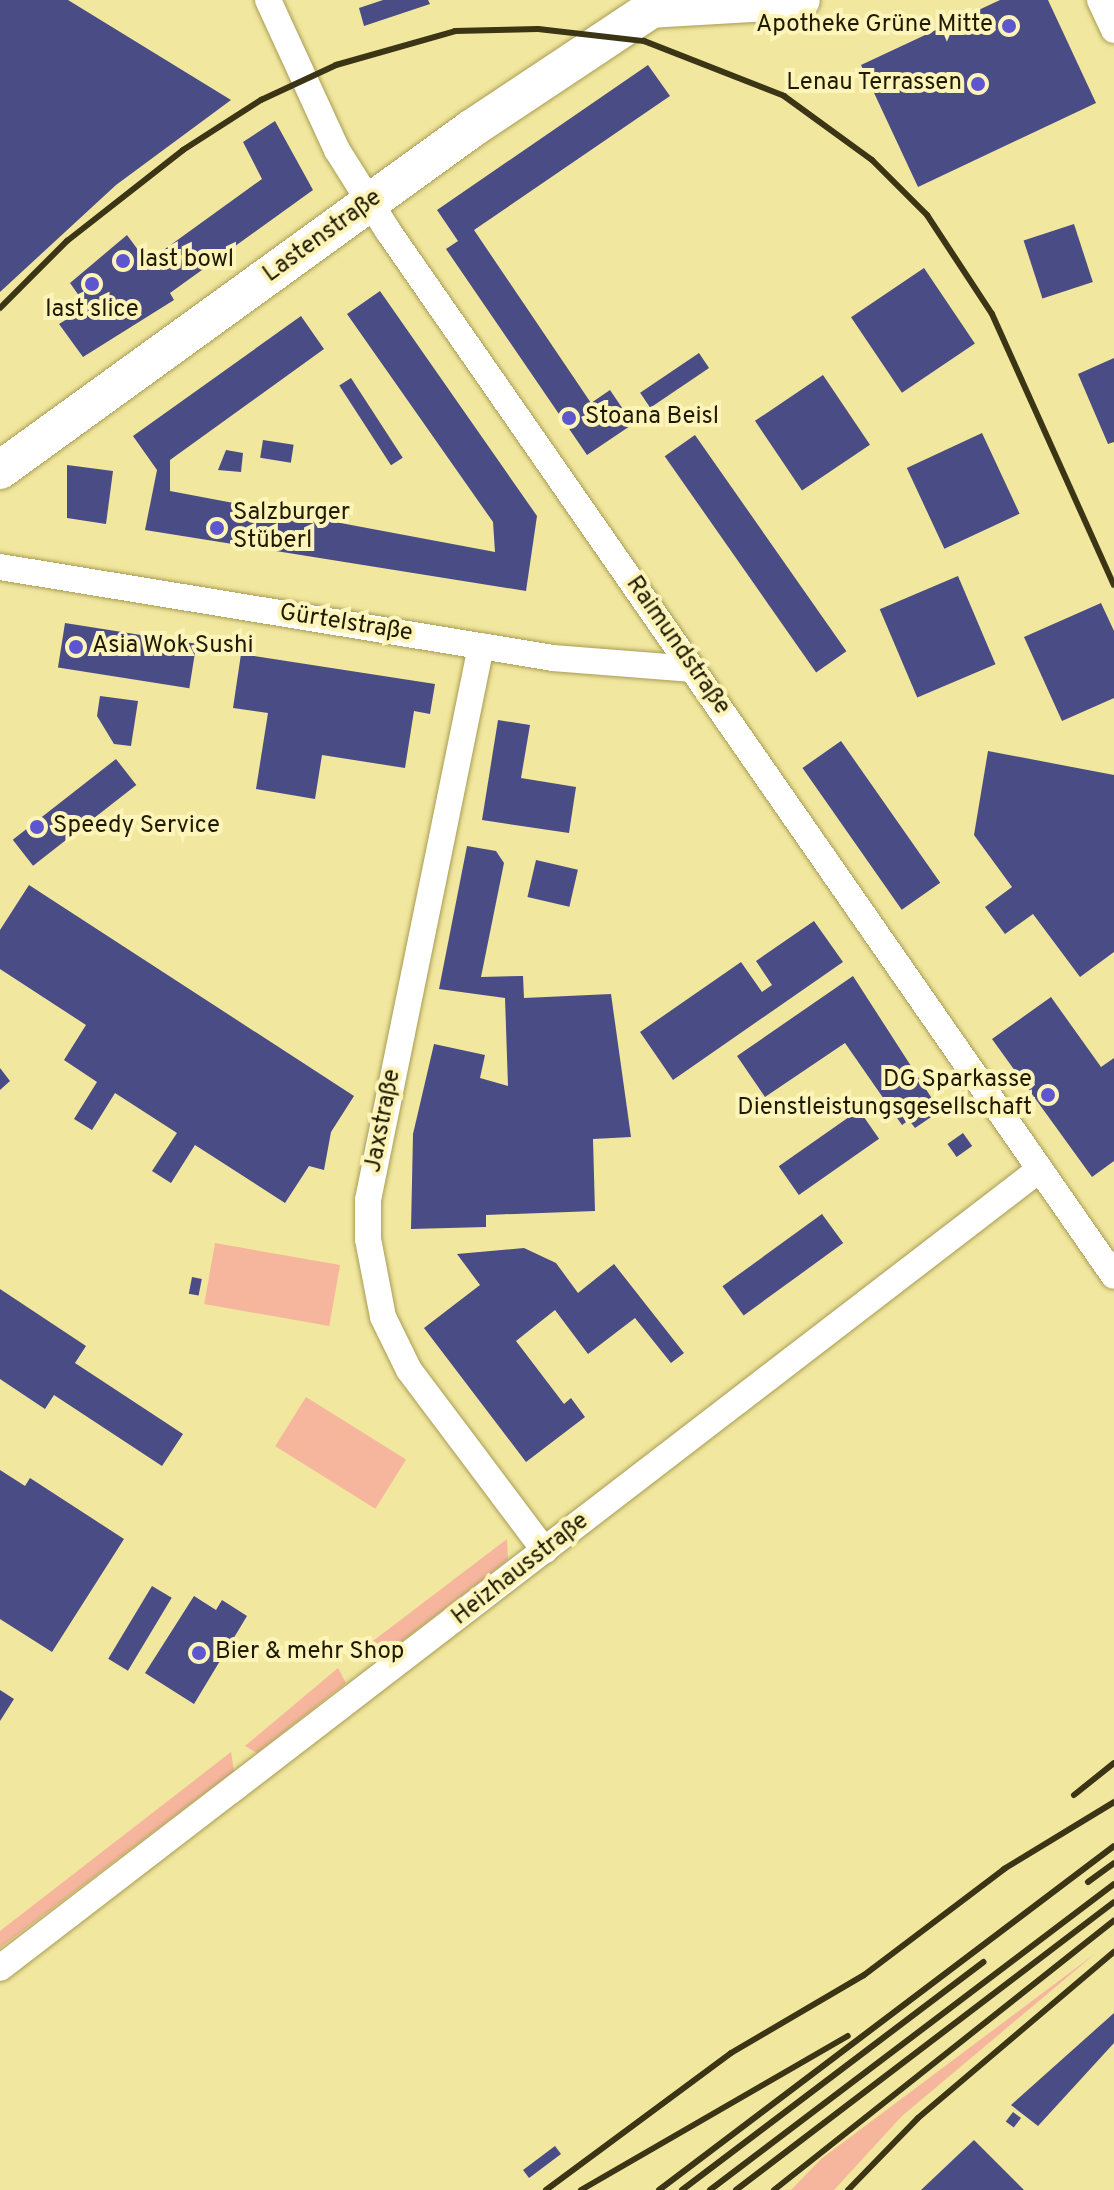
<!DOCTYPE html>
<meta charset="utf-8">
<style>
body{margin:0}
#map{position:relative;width:1114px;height:2190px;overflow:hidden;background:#f2e79e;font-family:Overpass,sans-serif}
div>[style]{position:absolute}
.green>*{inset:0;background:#f6b69e;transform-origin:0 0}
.building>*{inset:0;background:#4a4c85;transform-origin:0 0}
.roads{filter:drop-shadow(0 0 2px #a79c54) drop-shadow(0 0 2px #a79c54)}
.minor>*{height:26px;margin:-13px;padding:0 13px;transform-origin:13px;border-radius:13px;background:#fff}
.secondary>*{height:38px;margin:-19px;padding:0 19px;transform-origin:19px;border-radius:19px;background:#fff}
.rail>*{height:6px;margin:-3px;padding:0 3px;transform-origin:3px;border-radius:3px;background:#3b3515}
.dots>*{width:22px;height:22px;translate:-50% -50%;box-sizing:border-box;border:4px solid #fdf4ba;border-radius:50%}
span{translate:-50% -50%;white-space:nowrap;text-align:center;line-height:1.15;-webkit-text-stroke:8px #fdf4ba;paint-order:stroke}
.poi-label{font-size:24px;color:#1f1a00}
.right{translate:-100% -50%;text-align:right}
.left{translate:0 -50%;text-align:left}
.street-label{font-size:24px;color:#1f1a00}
</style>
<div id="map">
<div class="green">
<i style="left:215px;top:1243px;width:127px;height:62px;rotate:10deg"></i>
<i style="left:306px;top:1397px;width:118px;height:58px;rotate:32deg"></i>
<i style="clip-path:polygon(507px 1539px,508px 1560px,392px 1649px,369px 1644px)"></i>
<i style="clip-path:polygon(338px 1668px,346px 1683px,257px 1753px,245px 1746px)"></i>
<i style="clip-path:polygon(231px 1752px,234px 1771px,0 1948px,0 1931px)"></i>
<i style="clip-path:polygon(1096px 1953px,902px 2116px,834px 2190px,791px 2190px,821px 2159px)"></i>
</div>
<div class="building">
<i style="clip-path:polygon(0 0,68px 0,231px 100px,116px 185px,0 292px)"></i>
<i style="clip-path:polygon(383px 0,428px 0,430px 4px,364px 26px,359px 8px)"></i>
<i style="clip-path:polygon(1000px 0,1048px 0,1096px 103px,918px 187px,861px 65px)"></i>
<i style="clip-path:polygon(648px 65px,670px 96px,474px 230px,591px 403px,610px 390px,633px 424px,587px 455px,446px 249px,458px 241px,437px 210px)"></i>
<i style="clip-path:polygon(275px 121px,313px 190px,170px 293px,174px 300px,83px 357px,59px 324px,87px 307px,70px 283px,127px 235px,147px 262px,262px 179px,243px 142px)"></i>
<i style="left:1074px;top:224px;width:61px;height:53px;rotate:72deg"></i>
<i style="left:924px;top:268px;width:91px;height:88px;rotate:56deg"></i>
<i style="clip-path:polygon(380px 291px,537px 516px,526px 591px,145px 530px,157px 470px,133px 436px,301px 316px,324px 349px,170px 460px,170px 491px,495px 552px,493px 522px,347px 314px)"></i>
<i style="left:699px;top:353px;width:18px;height:71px;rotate:56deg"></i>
<i style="clip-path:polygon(1114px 358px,1114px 442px,1108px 444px,1078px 374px)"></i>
<i style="left:823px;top:375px;width:84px;height:82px;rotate:56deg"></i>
<i style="left:351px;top:378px;width:95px;height:14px;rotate:57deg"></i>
<i style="left:982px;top:433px;width:89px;height:83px;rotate:65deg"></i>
<i style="left:695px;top:435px;width:264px;height:37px;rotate:55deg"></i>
<i style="left:263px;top:440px;width:31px;height:18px;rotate:9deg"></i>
<i style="clip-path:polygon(226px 450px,243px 453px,241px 472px,218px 470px)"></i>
<i style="clip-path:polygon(67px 465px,113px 471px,106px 524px,67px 518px)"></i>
<i style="left:958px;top:576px;width:96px;height:85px;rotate:67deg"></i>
<i style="clip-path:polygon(1101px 603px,1114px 631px,1114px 698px,1062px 721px,1024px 637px)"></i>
<i style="left:65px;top:623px;width:133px;height:45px;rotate:9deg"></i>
<i style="clip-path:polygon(241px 654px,435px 684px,430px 714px,414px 711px,405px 768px,322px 755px,315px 799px,256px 789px,268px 713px,233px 708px)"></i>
<i style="clip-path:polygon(100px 696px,138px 701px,131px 746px,114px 744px,97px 716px)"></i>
<i style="clip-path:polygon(498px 720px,530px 725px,521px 778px,576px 787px,569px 833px,482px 820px)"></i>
<i style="left:841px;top:741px;width:173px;height:47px;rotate:55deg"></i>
<i style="clip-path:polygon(988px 751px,1114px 775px,1114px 952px,1080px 977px,1033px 914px,1005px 934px,985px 907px,1012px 887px,974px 835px)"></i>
<i style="left:116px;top:759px;width:33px;height:131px;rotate:52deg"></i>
<i style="clip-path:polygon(467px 846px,496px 851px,504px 863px,481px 977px,523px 976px,524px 998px,611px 994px,631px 1137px,593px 1139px,595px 1211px,486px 1215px,486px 1227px,411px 1229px,413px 1134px,434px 1044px,485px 1055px,480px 1078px,508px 1086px,505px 998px,439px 989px)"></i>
<i style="left:536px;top:860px;width:43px;height:38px;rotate:13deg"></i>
<i style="clip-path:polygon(29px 885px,354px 1096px,331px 1132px,324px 1170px,309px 1166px,285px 1203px,195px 1145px,171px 1183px,152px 1171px,177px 1133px,115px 1093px,92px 1130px,74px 1119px,97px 1082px,64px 1060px,86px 1025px,0 969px,0 930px)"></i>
<i style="clip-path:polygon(814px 921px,843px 962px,673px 1080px,640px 1032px,741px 962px,762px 992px,772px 985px,756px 961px)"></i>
<i style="clip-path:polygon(853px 976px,940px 1111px,915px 1128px,909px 1120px,902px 1125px,845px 1043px,765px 1097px,737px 1056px)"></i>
<i style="clip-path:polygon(1051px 997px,1101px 1067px,1114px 1058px,1114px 1161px,1092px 1177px,992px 1039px)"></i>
<i style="clip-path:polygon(0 1068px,10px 1081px,0 1090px)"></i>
<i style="left:859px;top:1110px;width:35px;height:98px;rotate:55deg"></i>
<i style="left:963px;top:1133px;width:16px;height:19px;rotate:55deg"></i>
<i style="left:822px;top:1214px;width:36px;height:123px;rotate:54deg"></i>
<i style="clip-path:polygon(524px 1248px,556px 1263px,578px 1293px,614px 1264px,684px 1353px,671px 1363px,635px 1318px,588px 1354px,555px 1310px,516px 1341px,564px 1404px,571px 1398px,585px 1417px,526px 1462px,424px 1328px,480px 1285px,457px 1254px)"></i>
<i style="left:192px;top:1277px;width:10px;height:17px;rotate:11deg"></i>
<i style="clip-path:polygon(0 1289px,86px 1346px,75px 1363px,183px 1434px,162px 1466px,54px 1395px,45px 1409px,0 1379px)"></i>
<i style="clip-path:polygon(0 1470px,25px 1486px,30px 1478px,124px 1539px,52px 1652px,0 1619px)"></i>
<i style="left:152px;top:1586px;width:23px;height:85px;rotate:31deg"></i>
<i style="clip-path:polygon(194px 1596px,216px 1610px,222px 1600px,247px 1616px,194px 1704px,145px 1673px)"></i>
<i style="clip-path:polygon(0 1690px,14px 1699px,0 1721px)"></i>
<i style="clip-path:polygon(1114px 2013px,1114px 2043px,1038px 2126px,1011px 2105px)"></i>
<i style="left:1013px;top:2112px;width:10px;height:12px;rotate:37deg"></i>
<i style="clip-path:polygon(974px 2140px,1024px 2190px,921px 2190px,958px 2155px)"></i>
<i style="left:555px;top:2146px;width:10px;height:40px;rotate:53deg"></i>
</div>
<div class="roads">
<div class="minor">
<i style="left:268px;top:0;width:165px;rotate:65.3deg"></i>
<i style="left:337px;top:150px;width:96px;rotate:57.8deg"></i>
<i style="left:388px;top:231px;width:1272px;rotate:55.21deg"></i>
<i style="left:1100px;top:0;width:33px;rotate:65deg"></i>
<i style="left:0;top:567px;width:560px;rotate:9.34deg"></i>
<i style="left:553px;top:658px;width:140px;rotate:4.5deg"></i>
<i style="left:481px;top:646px;width:565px;rotate:101.53deg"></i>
<i style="left:368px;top:1200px;width:39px;rotate:90deg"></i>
<i style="left:368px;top:1239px;width:79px;rotate:79.1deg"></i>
<i style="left:383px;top:1317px;width:59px;rotate:63.9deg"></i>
<i style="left:409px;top:1370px;width:226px;rotate:53.1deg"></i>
<i style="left:0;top:1968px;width:1311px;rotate:-37.53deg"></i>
</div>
<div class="secondary">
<i style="left:650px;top:9px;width:151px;rotate:-3.4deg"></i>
<i style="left:0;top:470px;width:581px;rotate:-35.9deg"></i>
<i style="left:471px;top:129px;width:233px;rotate:-33.6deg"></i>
</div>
</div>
<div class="rail">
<i style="left:0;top:308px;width:95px;rotate:-45deg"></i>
<i style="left:67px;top:241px;width:147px;rotate:-38.1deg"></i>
<i style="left:183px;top:150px;width:93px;rotate:-32.7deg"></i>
<i style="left:261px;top:100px;width:83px;rotate:-25deg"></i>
<i style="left:336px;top:65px;width:124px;rotate:-15.9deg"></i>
<i style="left:455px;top:31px;width:83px;rotate:-1.4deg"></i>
<i style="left:538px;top:29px;width:107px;rotate:6.5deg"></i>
<i style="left:644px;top:41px;width:150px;rotate:21.4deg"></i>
<i style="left:784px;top:96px;width:109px;rotate:36deg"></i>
<i style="left:872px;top:160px;width:78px;rotate:45deg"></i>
<i style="left:927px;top:215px;width:118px;rotate:56.7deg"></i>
<i style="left:992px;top:314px;width:297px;rotate:65.8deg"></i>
<i style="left:1074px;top:1795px;width:51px;rotate:-38.7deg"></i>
<i style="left:1088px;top:1882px;width:32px;rotate:-36deg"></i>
<i style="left:546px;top:2190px;width:230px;rotate:-36.5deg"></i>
<i style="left:731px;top:2053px;width:154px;rotate:-30.4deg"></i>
<i style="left:864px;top:1975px;width:176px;rotate:-37.1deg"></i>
<i style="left:1004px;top:1869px;width:129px;rotate:-31.3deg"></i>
<i style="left:581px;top:2190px;width:308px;rotate:-30deg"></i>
<i style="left:659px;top:2190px;width:570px;rotate:-37.09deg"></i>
<i style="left:682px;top:2190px;width:378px;rotate:-37.1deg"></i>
<i style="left:710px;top:2190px;width:507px;rotate:-37.14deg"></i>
<i style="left:736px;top:2190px;width:475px;rotate:-37.3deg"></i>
<i style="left:774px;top:2190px;width:434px;rotate:-38.4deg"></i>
<i style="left:848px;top:2190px;width:100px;rotate:-45.8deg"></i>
<i style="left:918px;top:2118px;width:257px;rotate:-40.3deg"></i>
</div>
<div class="dots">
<i style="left:1009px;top:26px;background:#5d56ce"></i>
<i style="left:978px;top:84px;background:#5d56ce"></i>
<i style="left:123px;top:261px;background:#5d56ce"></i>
<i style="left:92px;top:284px;background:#5d56ce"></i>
<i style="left:569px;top:418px;background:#5d56ce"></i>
<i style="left:217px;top:528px;background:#5d56ce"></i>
<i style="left:76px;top:647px;background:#5d56ce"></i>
<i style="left:37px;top:827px;background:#5d56ce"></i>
<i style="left:1048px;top:1095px;background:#5d56ce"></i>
<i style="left:199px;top:1653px;background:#5d56ce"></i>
</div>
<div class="poi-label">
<span class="right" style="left:993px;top:26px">Apotheke Grüne Mitte</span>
<span class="right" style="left:962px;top:84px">Lenau Terrassen</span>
<span class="left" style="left:139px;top:261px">last bowl</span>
<span style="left:92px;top:311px">last slice</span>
<span class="left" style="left:585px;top:418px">Stoana Beisl</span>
<span class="left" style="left:233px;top:528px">Salzburger<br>Stüberl</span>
<span class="left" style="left:92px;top:647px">Asia Wok Sushi</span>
<span class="left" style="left:53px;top:827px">Speedy Service</span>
<span class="right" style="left:1032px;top:1095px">DG Sparkasse<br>Dienstleistungsgesellschaft</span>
<span class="left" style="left:215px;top:1653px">Bier &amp; mehr Shop</span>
</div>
<div class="street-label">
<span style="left:323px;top:237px;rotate:-36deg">Lastenstraße</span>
<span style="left:346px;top:624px;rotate:9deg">Gürtelstraße</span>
<span style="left:677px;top:646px;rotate:55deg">Raimundstraße</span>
<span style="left:384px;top:1121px;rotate:-79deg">Jaxstraße</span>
<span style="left:521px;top:1570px;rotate:-38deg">Heizhausstraße</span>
</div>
</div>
